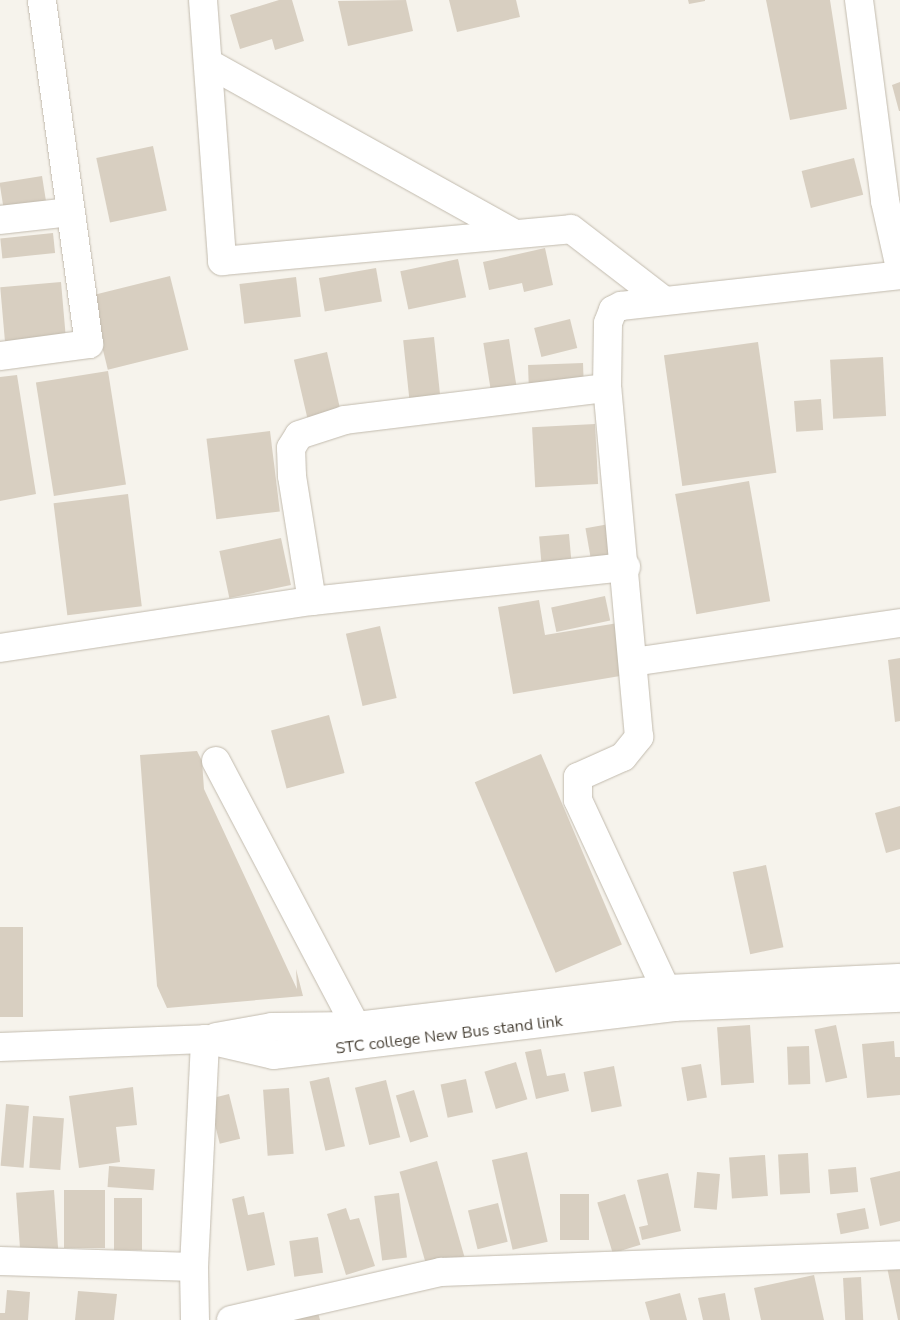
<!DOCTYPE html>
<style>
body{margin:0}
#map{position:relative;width:900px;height:1320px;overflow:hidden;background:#f6f3ec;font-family:"Nunito Sans",sans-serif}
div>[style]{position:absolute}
.building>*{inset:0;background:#d8cfc1;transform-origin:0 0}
.roads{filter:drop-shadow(0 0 1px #c2bbae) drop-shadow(0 0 1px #c2bbae)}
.minor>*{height:28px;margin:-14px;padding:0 14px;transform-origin:14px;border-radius:14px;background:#fff}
span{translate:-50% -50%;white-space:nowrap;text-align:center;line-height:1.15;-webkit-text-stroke:4.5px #fff;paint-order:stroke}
.street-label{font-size:16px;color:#4b4439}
</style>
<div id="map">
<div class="building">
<i style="clip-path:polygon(279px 0,292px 0,304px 41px,275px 50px,272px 39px,240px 49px,230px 15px)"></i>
<i style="clip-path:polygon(406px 0,413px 31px,348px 46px,338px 1px)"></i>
<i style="clip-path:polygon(449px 0,516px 0,520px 17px,457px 32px)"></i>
<i style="clip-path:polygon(688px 0,705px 0,705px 1px,689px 4px)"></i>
<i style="clip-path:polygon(766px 0,830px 0,847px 109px,790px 120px)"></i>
<i style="clip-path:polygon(900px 82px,900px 111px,899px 111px,892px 85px)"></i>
<i style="left:153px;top:146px;width:66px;height:58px;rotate:78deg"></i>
<i style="left:854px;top:158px;width:38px;height:54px;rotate:76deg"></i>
<i style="left:42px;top:176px;width:38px;height:43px;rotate:81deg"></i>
<i style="left:53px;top:233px;width:20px;height:53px;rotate:84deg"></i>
<i style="clip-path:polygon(545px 248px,553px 285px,524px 292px,522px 283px,489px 290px,483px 262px)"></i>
<i style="left:458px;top:259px;width:39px;height:59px;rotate:78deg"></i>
<i style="left:376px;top:268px;width:34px;height:58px;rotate:80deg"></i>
<i style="left:170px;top:276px;width:76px;height:83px;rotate:76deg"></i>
<i style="left:296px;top:277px;width:40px;height:57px;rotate:83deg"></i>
<i style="left:61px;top:282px;width:64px;height:61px;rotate:85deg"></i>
<i style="left:570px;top:319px;width:30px;height:37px;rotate:76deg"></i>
<i style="left:434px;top:337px;width:60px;height:31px;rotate:84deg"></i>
<i style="left:509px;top:339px;width:51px;height:26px;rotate:81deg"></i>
<i style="left:758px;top:342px;width:132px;height:95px;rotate:82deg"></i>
<i style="left:327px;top:352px;width:62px;height:34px;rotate:77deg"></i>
<i style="left:883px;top:357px;width:59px;height:53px;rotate:87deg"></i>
<i style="left:583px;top:363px;width:23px;height:55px;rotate:88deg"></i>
<i style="left:108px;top:371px;width:115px;height:73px;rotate:81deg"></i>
<i style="clip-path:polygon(17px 375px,36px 494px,0 501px,0 377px)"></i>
<i style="left:821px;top:399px;width:31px;height:27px;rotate:86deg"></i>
<i style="left:595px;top:424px;width:60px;height:63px;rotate:87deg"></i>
<i style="left:270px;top:431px;width:81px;height:64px;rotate:83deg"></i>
<i style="left:749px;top:481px;width:122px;height:75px;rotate:80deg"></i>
<i style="left:128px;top:494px;width:113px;height:75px;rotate:83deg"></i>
<i style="left:615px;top:523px;width:36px;height:30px;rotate:80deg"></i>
<i style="left:569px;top:534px;width:33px;height:30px;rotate:85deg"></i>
<i style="left:281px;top:538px;width:48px;height:63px;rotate:78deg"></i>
<i style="left:605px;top:596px;width:25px;height:55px;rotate:78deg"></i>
<i style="clip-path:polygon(539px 600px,545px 635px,618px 623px,626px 675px,513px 694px,498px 607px)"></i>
<i style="left:380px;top:626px;width:74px;height:35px;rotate:77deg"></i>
<i style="clip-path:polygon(900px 658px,900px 721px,895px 722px,888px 660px)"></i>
<i style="left:329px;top:715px;width:60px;height:60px;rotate:75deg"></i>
<i style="clip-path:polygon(197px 751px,202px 761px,204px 789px,297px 989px,296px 969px,303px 996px,167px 1008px,157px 986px,140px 755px)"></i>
<i style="left:541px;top:754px;width:207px;height:72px;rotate:67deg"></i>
<i style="clip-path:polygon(900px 806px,900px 849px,886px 853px,875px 813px)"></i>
<i style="left:766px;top:865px;width:84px;height:34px;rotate:78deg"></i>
<i style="left:0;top:927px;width:23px;height:90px"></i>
<i style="left:750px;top:1025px;width:58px;height:33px;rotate:86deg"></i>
<i style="left:836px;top:1025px;width:54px;height:22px;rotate:78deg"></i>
<i style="clip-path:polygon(894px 1041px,895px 1057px,900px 1057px,900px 1095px,867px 1098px,862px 1044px)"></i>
<i style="left:809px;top:1046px;width:38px;height:22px;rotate:88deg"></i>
<i style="clip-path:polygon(541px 1049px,547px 1076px,565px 1073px,569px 1091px,536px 1099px,525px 1052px)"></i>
<i style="left:516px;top:1062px;width:39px;height:33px;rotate:73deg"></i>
<i style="left:701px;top:1064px;width:34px;height:20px;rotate:80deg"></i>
<i style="left:614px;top:1066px;width:41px;height:31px;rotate:79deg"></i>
<i style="left:329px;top:1077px;width:71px;height:20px;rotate:77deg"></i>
<i style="left:466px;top:1079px;width:34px;height:26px;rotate:78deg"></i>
<i style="left:386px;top:1080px;width:59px;height:32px;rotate:76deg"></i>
<i style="clip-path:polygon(133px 1087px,137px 1125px,116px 1127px,120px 1162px,79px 1168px,69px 1096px)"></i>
<i style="left:289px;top:1088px;width:66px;height:26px;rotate:86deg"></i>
<i style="left:414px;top:1090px;width:49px;height:19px;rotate:73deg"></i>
<i style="left:229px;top:1094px;width:46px;height:21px;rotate:76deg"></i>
<i style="left:6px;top:1104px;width:23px;height:62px;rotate:5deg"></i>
<i style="left:33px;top:1116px;width:31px;height:52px;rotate:4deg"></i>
<i style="left:527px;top:1152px;width:92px;height:36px;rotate:77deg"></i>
<i style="left:808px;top:1153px;width:40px;height:30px;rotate:87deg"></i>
<i style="left:765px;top:1155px;width:41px;height:36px;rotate:86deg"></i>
<i style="left:437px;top:1161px;width:99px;height:39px;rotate:74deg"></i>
<i style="left:109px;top:1166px;width:46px;height:21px;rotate:4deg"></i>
<i style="left:856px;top:1167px;width:25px;height:28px;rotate:85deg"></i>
<i style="clip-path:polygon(900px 1171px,900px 1221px,880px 1226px,870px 1178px)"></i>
<i style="left:697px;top:1172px;width:23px;height:36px;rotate:5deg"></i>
<i style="clip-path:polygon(668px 1173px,681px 1231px,642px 1240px,639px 1227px,648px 1225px,637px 1180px)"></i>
<i style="left:54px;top:1190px;width:60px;height:38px;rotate:86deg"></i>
<i style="left:64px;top:1190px;width:41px;height:58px"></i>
<i style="left:399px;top:1193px;width:65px;height:25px;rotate:83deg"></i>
<i style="left:589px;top:1194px;width:46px;height:29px;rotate:90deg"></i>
<i style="left:625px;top:1194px;width:53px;height:29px;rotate:73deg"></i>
<i style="clip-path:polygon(244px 1196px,248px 1215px,264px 1212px,275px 1265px,247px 1271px,232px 1199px)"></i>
<i style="left:114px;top:1198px;width:28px;height:52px"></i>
<i style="left:498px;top:1203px;width:40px;height:31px;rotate:76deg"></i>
<i style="clip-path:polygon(346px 1208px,350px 1220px,359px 1218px,375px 1266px,346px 1275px,327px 1214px)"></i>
<i style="left:865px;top:1208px;width:21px;height:29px;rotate:79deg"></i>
<i style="left:318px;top:1237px;width:36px;height:29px;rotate:82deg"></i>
<i style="clip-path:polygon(900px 1264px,900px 1320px,898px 1320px,887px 1267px)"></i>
<i style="clip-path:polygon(814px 1275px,824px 1320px,761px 1320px,754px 1288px)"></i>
<i style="left:861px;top:1277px;width:43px;height:18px;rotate:87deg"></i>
<i style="clip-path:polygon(7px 1290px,30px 1292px,28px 1320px,0 1320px,0 1313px,5px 1313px)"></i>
<i style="clip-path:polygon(78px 1291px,117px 1294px,114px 1320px,75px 1320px)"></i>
<i style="clip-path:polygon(680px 1293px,687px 1320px,650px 1320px,645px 1302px)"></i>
<i style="clip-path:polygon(725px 1293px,730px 1320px,703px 1320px,698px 1298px)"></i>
<i style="clip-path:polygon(317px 1309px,320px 1320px,292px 1320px)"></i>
</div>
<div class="roads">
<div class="minor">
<i style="left:203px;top:0;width:262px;rotate:85.8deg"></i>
<i style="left:222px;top:261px;width:350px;rotate:-5.2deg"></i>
<i style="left:571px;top:229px;width:115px;rotate:37.6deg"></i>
<i style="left:859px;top:0;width:203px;rotate:82.6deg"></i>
<i style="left:885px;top:201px;width:69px;rotate:77.4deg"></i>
<i style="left:208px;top:63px;width:351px;rotate:29.1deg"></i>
<i style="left:0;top:220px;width:70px;rotate:-6.5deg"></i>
<i style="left:0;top:356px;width:90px;rotate:-7.7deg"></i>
<i style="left:89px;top:344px;width:347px;rotate:-97.8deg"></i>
<i style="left:312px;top:601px;width:127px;rotate:-99.1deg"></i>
<i style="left:292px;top:476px;width:28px;rotate:-92deg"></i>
<i style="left:291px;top:448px;width:15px;rotate:-58deg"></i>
<i style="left:299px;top:435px;width:48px;rotate:-18.1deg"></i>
<i style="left:345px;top:420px;width:264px;rotate:-7deg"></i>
<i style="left:0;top:648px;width:316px;rotate:-8.6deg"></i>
<i style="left:312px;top:601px;width:316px;rotate:-6.2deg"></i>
<i style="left:633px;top:662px;width:270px;rotate:-8.3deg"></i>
<i style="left:216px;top:761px;width:300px;rotate:62.2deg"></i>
<i style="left:674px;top:1007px;width:228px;rotate:-114.9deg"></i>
<i style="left:578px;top:800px;width:23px;rotate:-90deg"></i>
<i style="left:578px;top:777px;width:49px;rotate:-24deg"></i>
<i style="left:623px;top:757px;width:26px;rotate:-51deg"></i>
<i style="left:639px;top:737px;width:350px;rotate:-95.2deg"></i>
<i style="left:607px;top:388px;width:65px;rotate:-89.1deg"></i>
<i style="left:608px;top:323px;width:14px;rotate:-69deg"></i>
<i style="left:613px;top:310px;width:9px;rotate:-27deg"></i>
<i style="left:621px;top:306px;width:281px;rotate:-6.3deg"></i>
<i style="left:216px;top:1037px;width:57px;rotate:-10.1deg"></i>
<i style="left:272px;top:1027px;width:84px;rotate:-0.7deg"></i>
<i style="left:356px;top:1026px;width:312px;rotate:-6.8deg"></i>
<i style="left:666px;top:989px;width:234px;rotate:-2.7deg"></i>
<i style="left:0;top:1047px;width:205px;rotate:-2.2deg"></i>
<i style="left:205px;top:1039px;width:70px;rotate:13.2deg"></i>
<i style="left:273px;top:1055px;width:404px;rotate:-6.8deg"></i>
<i style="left:674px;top:1007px;width:226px;rotate:-2.3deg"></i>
<i style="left:0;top:1261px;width:194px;rotate:1.8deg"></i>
<i style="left:195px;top:1320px;width:53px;rotate:-91.1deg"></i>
<i style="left:194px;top:1267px;width:228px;rotate:-87.2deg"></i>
<i style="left:231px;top:1320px;width:215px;rotate:-12.9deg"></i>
<i style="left:441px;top:1272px;width:459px;rotate:-2.1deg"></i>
</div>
</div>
<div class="street-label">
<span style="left:449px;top:1035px;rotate:-7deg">STC college New Bus stand link</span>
</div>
</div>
